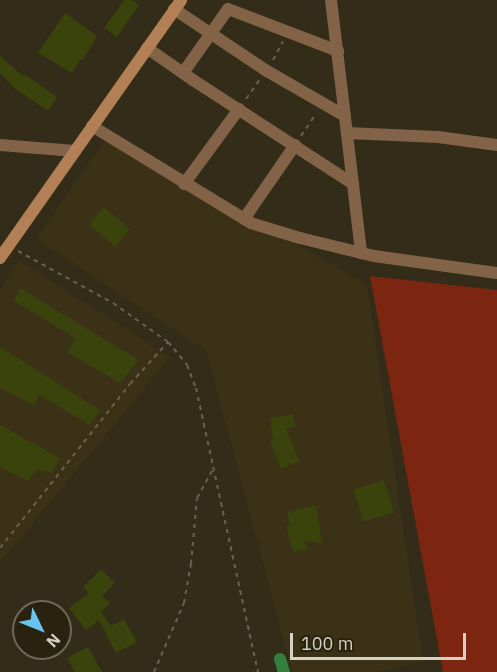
<!DOCTYPE html>
<style>
body{margin:0}
#map{position:relative;width:497px;height:672px;overflow:hidden;background:#332c18;font-family:"IBM Plex Sans",sans-serif}
div>[style]{position:absolute}
.built>*{inset:0;background:#3b3116}
.green>*{inset:0;background:#7c2510}
.canal>*{height:12px;margin:-6px;padding:0 6px;transform-origin:6px;border-radius:6px;background:#32803d}
.building>*{inset:0;background:#3a430c;transform-origin:0 0}
.path>*{height:2px;margin-top:-1px;transform-origin:0;background:repeating-linear-gradient(90deg,#67614f 0 4.5px,transparent 0 9px)}
.minor>*{height:12px;margin:-6px;padding:0 6px;transform-origin:6px;border-radius:6px;background:#826347}
.secondary>*{height:12px;margin:-6px;padding:0 6px;transform-origin:6px;border-radius:6px;background:#b28054}
span{translate:-50% -50%;white-space:nowrap;text-align:center;line-height:1.15;-webkit-text-stroke:5px #29220e;paint-order:stroke}
.north{position:absolute;left:12px;top:600px;width:60px;height:60px;box-sizing:border-box;background:#29220e;border:2px solid #6e6857;border-radius:50%;rotate:133deg;font-size:16px;font-weight:700;line-height:24px;text-align:center;color:#d5d1c5}
.north::after{content:'';display:block;margin:auto;width:21px;height:27px;background:#66c4ef;clip-path:polygon(50% 0,100% 100%,50% 72%,0 100%)}
.scale{position:absolute;left:290px;top:633px;width:176px;height:27px;box-sizing:border-box;border:3px solid #d5d1c5;border-top:0;padding-left:8px;font-size:18px;line-height:21px;white-space:nowrap;color:#d5d1c5;-webkit-text-stroke:4px #29220e;paint-order:stroke}
</style>
<div id="map">
<div class="built">
<i style="clip-path:polygon(108px 136px,367px 285px,423px 661px,377px 672px,292px 672px,206px 350px,36px 239px)"></i>
<i style="clip-path:polygon(18px 260px,170px 357px,0 563px,0 292px)"></i>
</div>
<div class="green">
<i style="clip-path:polygon(370px 276px,497px 290px,497px 672px,443px 672px)"></i>
</div>
<div class="canal">
<i style="left:280px;top:659px;width:14px;rotate:73deg"></i>
</div>
<div class="building">
<i style="clip-path:polygon(124px 0,132px 0,139px 5px,117px 37px,104px 28px)"></i>
<i style="clip-path:polygon(65px 13px,97px 36px,83px 60px,81px 59px,72px 73px,38px 53px)"></i>
<i style="clip-path:polygon(0 56px,23px 76px,24px 74px,57px 97px,48px 111px,14px 88px,0 73px)"></i>
<i style="left:104px;top:207px;width:34px;height:23px;rotate:40deg"></i>
<i style="clip-path:polygon(20px 288px,139px 360px,120px 383px,68px 353px,75px 338px,14px 301px)"></i>
<i style="clip-path:polygon(0 347px,100px 410px,90px 425px,39px 395px,34px 405px,0 388px)"></i>
<i style="clip-path:polygon(293px 414px,295px 427px,286px 428px,299px 461px,281px 469px,270px 441px,273px 440px,270px 418px)"></i>
<i style="clip-path:polygon(0 425px,60px 458px,52px 473px,37px 469px,28px 481px,0 467px)"></i>
<i style="left:384px;top:480px;width:34px;height:32px;rotate:73deg"></i>
<i style="clip-path:polygon(316px 505px,322px 543px,305px 541px,307px 549px,293px 552px,286px 526px,290px 525px,287px 512px)"></i>
<i style="clip-path:polygon(101px 569px,115px 583px,102px 596px,110px 603px,101px 612px,111px 626px,124px 619px,137px 642px,116px 653px,99px 620px,86px 630px,69px 608px,89px 593px,83px 587px)"></i>
<i style="clip-path:polygon(88px 647px,102px 672px,75px 672px,67px 658px)"></i>
</div>
<div class="path">
<i style="left:273px;top:60px;width:21px;rotate:-62deg"></i>
<i style="left:246px;top:99px;width:24px;rotate:-55deg"></i>
<i style="left:301px;top:136px;width:27px;rotate:-56deg"></i>
<i style="left:18px;top:251px;width:108px;rotate:28.7deg"></i>
<i style="left:113px;top:303px;width:67px;rotate:35.3deg"></i>
<i style="left:168px;top:342px;width:30px;rotate:50deg"></i>
<i style="left:187px;top:365px;width:25px;rotate:69deg"></i>
<i style="left:196px;top:388px;width:291px;rotate:77.7deg"></i>
<i style="left:0;top:548px;width:209px;rotate:-51.6deg"></i>
<i style="left:130px;top:384px;width:57px;rotate:-47.9deg"></i>
<i style="left:154px;top:672px;width:75px;rotate:-66.5deg"></i>
<i style="left:184px;top:603px;width:40px;rotate:-80deg"></i>
<i style="left:191px;top:564px;width:66px;rotate:-84.8deg"></i>
<i style="left:197px;top:498px;width:33px;rotate:-61deg"></i>
</div>
<div class="minor">
<i style="left:331px;top:0;width:255px;rotate:83.2deg"></i>
<i style="left:174px;top:9px;width:112px;rotate:33.7deg"></i>
<i style="left:267px;top:71px;width:90px;rotate:30deg"></i>
<i style="left:147px;top:48px;width:56px;rotate:34.8deg"></i>
<i style="left:193px;top:80px;width:191px;rotate:33deg"></i>
<i style="left:183px;top:73px;width:78px;rotate:-54.9deg"></i>
<i style="left:228px;top:9px;width:118px;rotate:20.9deg"></i>
<i style="left:92px;top:126px;width:186px;rotate:31.4deg"></i>
<i style="left:251px;top:223px;width:51px;rotate:17deg"></i>
<i style="left:300px;top:238px;width:76px;rotate:13.7deg"></i>
<i style="left:374px;top:256px;width:124px;rotate:7.9deg"></i>
<i style="left:347px;top:133px;width:91px;rotate:2.5deg"></i>
<i style="left:438px;top:137px;width:60px;rotate:7.7deg"></i>
<i style="left:0;top:145px;width:75px;rotate:4.6deg"></i>
<i style="left:184px;top:184px;width:93px;rotate:-53.7deg"></i>
<i style="left:244px;top:219px;width:90px;rotate:-55.4deg"></i>
</div>
<div class="secondary">
<i style="left:0;top:258px;width:315px;rotate:-54.9deg"></i>
</div>
<div class="north">N</div>
<div class="scale">100 m</div>
</div>
